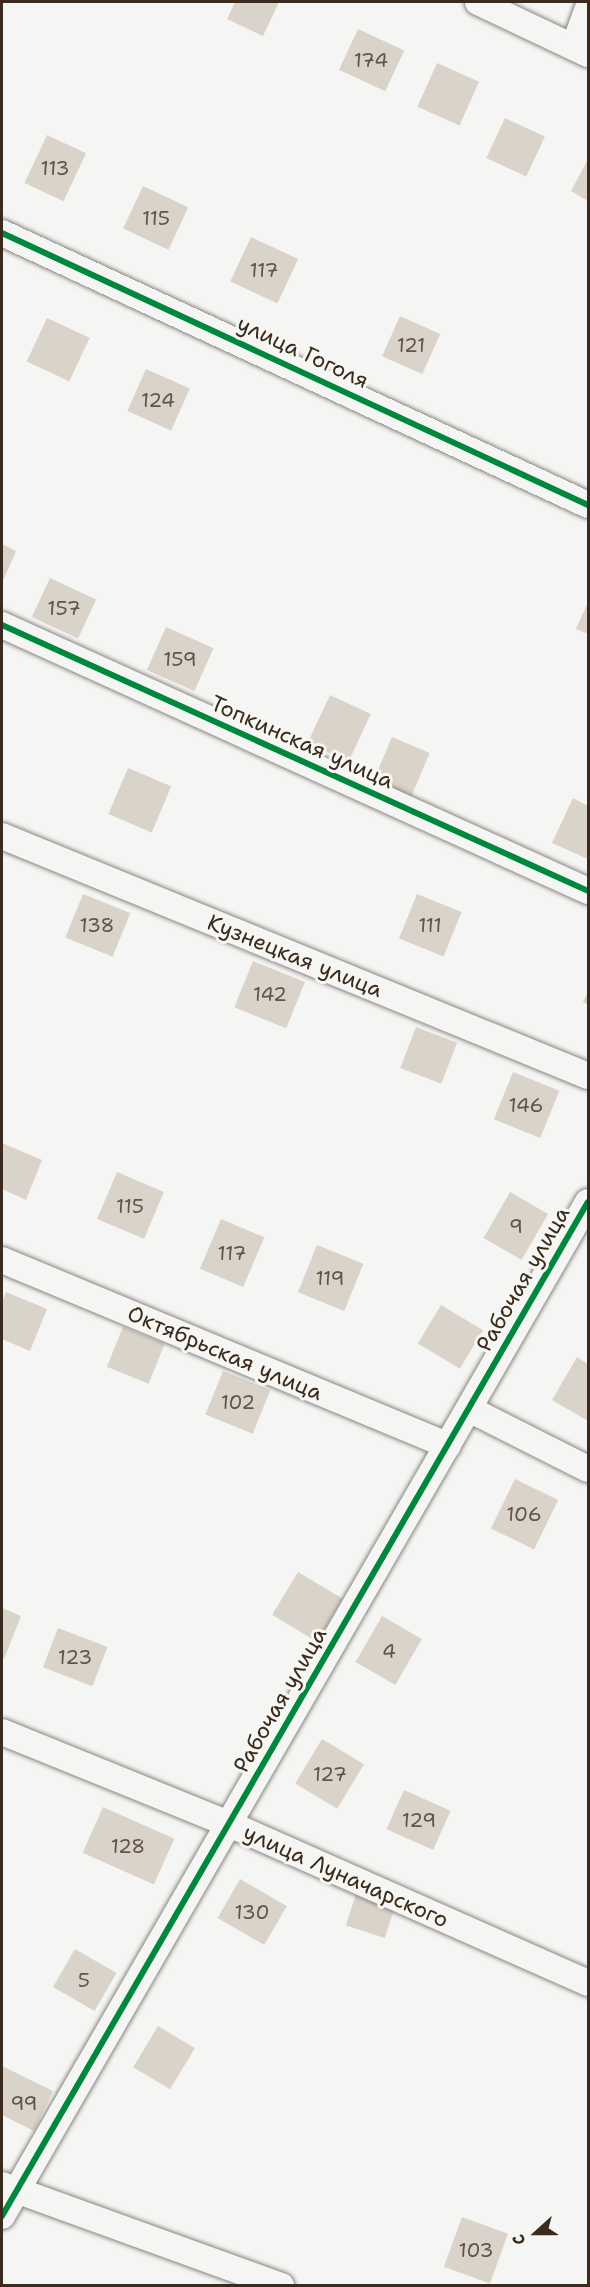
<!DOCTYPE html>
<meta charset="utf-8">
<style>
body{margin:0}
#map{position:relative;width:590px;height:2287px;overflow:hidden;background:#f5f5f3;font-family:"Shantell Sans",sans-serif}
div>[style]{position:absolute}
.building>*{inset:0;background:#dad3ca;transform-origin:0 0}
.roads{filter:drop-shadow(0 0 2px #8a8683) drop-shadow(0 0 2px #8a8683)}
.street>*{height:26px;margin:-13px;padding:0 13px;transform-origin:13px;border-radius:13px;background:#f5f5f3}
.cycleway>*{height:6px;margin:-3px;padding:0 3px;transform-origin:3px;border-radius:3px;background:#00873e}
span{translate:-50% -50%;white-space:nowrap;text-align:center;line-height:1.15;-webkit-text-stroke:6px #f6f6f2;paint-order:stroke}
.number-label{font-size:20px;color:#635449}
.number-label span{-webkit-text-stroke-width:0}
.street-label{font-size:22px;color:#3b2a1e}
.frame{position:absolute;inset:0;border:3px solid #3b2a1e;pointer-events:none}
.north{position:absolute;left:506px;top:2203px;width:60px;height:60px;-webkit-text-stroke:4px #f6f6f2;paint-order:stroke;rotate:249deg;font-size:16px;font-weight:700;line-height:24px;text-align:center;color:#3b2a1e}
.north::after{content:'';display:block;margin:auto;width:21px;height:27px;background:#3b2a1e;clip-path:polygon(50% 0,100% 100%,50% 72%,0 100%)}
</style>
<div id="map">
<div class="building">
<i style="clip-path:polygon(235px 2px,279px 2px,263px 36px,227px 19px)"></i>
<i style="left:358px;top:29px;width:51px;height:45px;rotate:25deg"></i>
<i style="left:437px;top:63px;width:46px;height:48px;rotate:24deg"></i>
<i style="left:505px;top:118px;width:44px;height:44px;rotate:25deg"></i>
<i style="left:47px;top:135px;width:43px;height:53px;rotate:25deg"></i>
<i style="clip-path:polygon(588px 159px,588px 201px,571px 191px)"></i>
<i style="left:143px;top:186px;width:50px;height:47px;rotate:25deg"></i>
<i style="left:251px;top:237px;width:52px;height:49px;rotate:25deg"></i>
<i style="left:400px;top:316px;width:44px;height:44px;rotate:24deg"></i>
<i style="left:47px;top:318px;width:47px;height:48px;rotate:25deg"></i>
<i style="left:146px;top:369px;width:48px;height:46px;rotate:24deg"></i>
<i style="clip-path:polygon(2px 544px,16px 551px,2px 583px)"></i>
<i style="left:50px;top:578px;width:51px;height:43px;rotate:25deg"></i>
<i style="clip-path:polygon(588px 602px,588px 634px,576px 629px)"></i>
<i style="left:166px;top:627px;width:52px;height:47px;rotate:24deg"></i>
<i style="left:330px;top:695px;width:45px;height:53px;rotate:25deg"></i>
<i style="left:392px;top:737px;width:41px;height:47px;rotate:23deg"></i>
<i style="left:128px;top:768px;width:47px;height:50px;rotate:23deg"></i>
<i style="clip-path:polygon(573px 798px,588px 806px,588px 859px,552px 843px)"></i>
<i style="left:83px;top:894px;width:51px;height:47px;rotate:22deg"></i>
<i style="left:417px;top:894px;width:48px;height:48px;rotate:22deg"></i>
<i style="left:253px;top:961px;width:56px;height:50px;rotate:22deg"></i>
<i style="clip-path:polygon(588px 992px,588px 1005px,583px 1002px)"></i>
<i style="left:416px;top:1027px;width:44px;height:44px;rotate:21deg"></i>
<i style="left:513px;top:1072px;width:50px;height:51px;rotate:22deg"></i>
<i style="clip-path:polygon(2px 1143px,42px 1160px,26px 1200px,2px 1189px)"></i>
<i style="left:117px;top:1172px;width:51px;height:51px;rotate:23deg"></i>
<i style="left:510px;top:1192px;width:44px;height:53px;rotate:30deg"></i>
<i style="left:221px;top:1219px;width:47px;height:54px;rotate:23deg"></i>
<i style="left:317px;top:1245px;width:50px;height:51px;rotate:22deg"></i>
<i style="clip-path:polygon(6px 1292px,47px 1309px,30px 1351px,2px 1339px,2px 1303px)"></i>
<i style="left:441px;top:1305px;width:49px;height:45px;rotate:31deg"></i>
<i style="left:123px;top:1327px;width:45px;height:43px;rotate:22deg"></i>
<i style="clip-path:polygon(577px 1357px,588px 1364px,588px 1421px,552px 1400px)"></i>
<i style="left:223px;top:1371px;width:51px;height:47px;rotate:22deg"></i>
<i style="left:515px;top:1479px;width:48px;height:55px;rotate:26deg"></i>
<i style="left:298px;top:1572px;width:52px;height:50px;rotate:31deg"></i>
<i style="clip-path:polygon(2px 1608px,21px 1616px,4px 1659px,2px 1657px)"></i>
<i style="left:382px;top:1616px;width:46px;height:53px;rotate:30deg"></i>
<i style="left:58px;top:1628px;width:53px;height:42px;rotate:21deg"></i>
<i style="left:322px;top:1739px;width:49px;height:52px;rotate:31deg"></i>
<i style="left:404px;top:1790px;width:51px;height:43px;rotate:24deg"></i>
<i style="left:103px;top:1807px;width:78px;height:50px;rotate:24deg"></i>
<i style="left:240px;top:1879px;width:54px;height:45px;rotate:30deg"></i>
<i style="left:356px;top:1894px;width:41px;height:33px;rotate:18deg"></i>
<i style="left:75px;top:1949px;width:48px;height:44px;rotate:30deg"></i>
<i style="left:158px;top:2026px;width:43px;height:48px;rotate:31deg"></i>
<i style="clip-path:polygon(2px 2066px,53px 2091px,34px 2131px,2px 2115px)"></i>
<i style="left:462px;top:2217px;width:49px;height:53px;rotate:20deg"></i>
</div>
<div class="roads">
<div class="street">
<i style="left:478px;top:2px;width:122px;rotate:25.3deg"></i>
<i style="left:574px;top:46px;width:40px;rotate:-69.8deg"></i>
<i style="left:2px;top:233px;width:646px;rotate:24.9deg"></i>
<i style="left:2px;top:625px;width:644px;rotate:24.41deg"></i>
<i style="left:2px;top:836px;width:633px;rotate:22.27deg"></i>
<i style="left:2px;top:1260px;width:483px;rotate:22.6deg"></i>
<i style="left:469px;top:1409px;width:133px;rotate:26.8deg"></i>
<i style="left:2px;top:1732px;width:245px;rotate:22.1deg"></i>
<i style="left:229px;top:1824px;width:393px;rotate:23.9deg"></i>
<i style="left:2px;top:2185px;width:297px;rotate:19.9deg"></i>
<i style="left:2px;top:2216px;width:1171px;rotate:-59.98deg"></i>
</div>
</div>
<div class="cycleway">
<i style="left:2px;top:233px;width:646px;rotate:24.9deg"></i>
<i style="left:2px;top:625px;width:644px;rotate:24.41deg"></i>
<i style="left:2px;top:2216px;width:1171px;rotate:-59.98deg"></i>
</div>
<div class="number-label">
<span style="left:371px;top:60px">174</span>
<span style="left:55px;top:168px">113</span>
<span style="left:156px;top:218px">115</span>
<span style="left:264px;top:270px">117</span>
<span style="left:411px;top:345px">121</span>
<span style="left:158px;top:400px">124</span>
<span style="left:64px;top:608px">157</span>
<span style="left:180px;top:659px">159</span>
<span style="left:97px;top:925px">138</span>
<span style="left:430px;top:925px">111</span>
<span style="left:270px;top:994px">142</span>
<span style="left:526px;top:1105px">146</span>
<span style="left:130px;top:1206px">115</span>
<span style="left:516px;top:1226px">9</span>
<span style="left:232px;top:1253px">117</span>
<span style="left:330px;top:1278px">119</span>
<span style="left:238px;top:1402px">102</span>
<span style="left:524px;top:1514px">106</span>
<span style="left:389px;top:1651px">4</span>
<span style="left:75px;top:1657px">123</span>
<span style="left:330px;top:1774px">127</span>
<span style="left:419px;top:1820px">129</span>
<span style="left:128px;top:1846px">128</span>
<span style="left:252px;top:1912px">130</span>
<span style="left:84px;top:1980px">5</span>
<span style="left:24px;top:2103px">99</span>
<span style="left:476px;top:2250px">103</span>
</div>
<div class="street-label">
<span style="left:303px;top:352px;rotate:25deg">улица Гоголя</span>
<span style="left:302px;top:742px;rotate:24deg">Топкинская улица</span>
<span style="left:295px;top:956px;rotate:22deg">Кузнецкая улица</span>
<span style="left:523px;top:1279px;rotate:-60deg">Рабочая улица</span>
<span style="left:225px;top:1353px;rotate:23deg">Октябрьская улица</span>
<span style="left:280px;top:1700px;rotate:-60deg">Рабочая улица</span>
<span style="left:346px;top:1876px;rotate:24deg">улица Луначарского</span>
</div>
<div class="frame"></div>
<div class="north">С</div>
</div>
